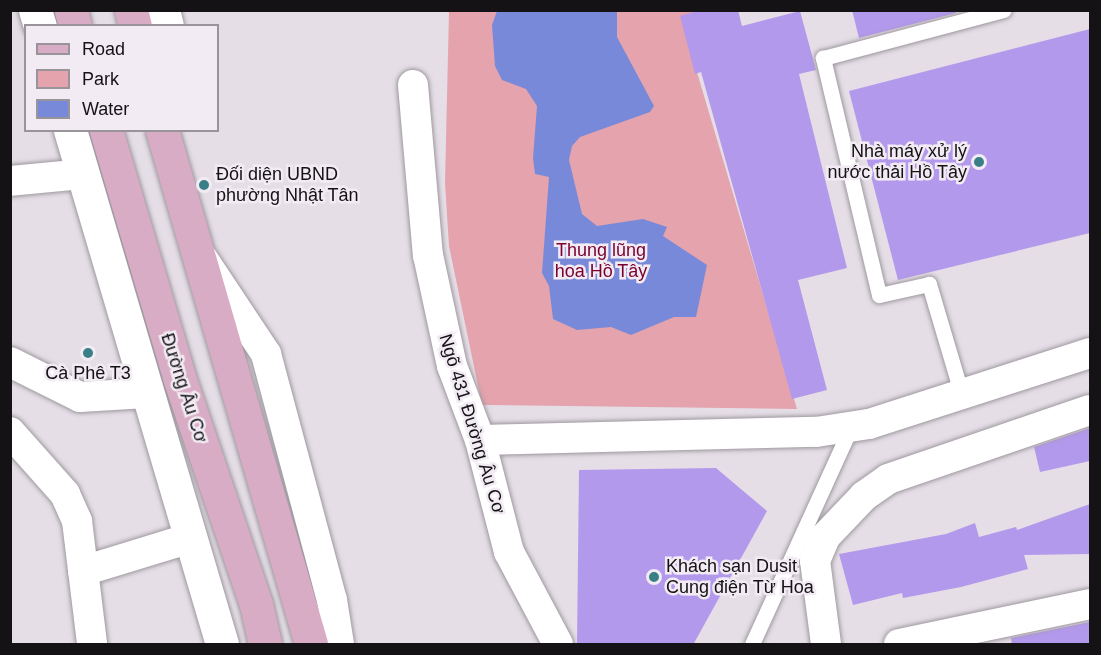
<!DOCTYPE html>
<meta charset="utf-8">
<style>
body{margin:0}
#map{position:relative;width:1101px;height:655px;overflow:hidden;background:#e5dee6;font-family:Arial,sans-serif}
div>[style]{position:absolute}
.green>*{inset:0;background:#e4a3ad}
.water>*{inset:0;background:#7989d9}
.building>*{inset:0;background:#b399ec}
.roads{filter:drop-shadow(0 0 2px #9f98a0) drop-shadow(0 0 2px #9f98a0)}
.service>*{height:15px;margin:-7.5px;padding:0 7.5px;transform-origin:7.5px;border-radius:7.5px;background:#fff}
.minor>*{height:30px;margin:-15px;padding:0 15px;transform-origin:15px;border-radius:15px;background:#fff}
.tertiary>*{height:33px;margin:-16.5px;padding:0 16.5px;transform-origin:16.5px;border-radius:16.5px;background:#fff}
.primary>*{height:33px;margin:-16.5px;padding:0 16.5px;transform-origin:16.5px;border-radius:16.5px;background:#d9acc5}
.dots>*{width:16px;height:16px;translate:-50% -50%;box-sizing:border-box;border:3px solid #f2ebf3;border-radius:50%}
span{translate:-50% -50%;white-space:nowrap;text-align:center;line-height:1.15;-webkit-text-stroke:5px #f2ebf3;paint-order:stroke}
.poi-label{font-size:18px;color:#141215}
.right{translate:-100% -50%;text-align:right}
.left{translate:0 -50%;text-align:left}
.park-label{font-size:18px;color:#7a002f}
.street-label{font-size:18px;color:#141215}
.frame{position:absolute;inset:0;border:12px solid #141215;pointer-events:none}
.legend{position:absolute;left:24px;top:24px;width:195px;height:108px;box-sizing:border-box;background:#f2ebf3;border:2px solid #99949a;margin:0;padding:8px 10px;list-style:none;font-size:18px;color:#141215}
.legend li{display:flex;align-items:center;gap:12px;height:30px}
.legend b{width:30px;border:2px solid #99949a}
</style>
<div id="map">
<div class="green">
<i style="clip-path:polygon(449px 11px,700px 11px,688px 42px,797px 409px,482px 405px,449px 246px,445px 183px)"></i>
</div>
<div class="water">
<i style="clip-path:polygon(497px 11px,617px 11px,617px 37px,654px 106px,650px 112px,580px 137px,572px 146px,569px 160px,582px 214px,597px 226px,643px 219px,667px 227px,663px 236px,707px 265px,696px 317px,674px 317px,631px 335px,611px 327px,577px 330px,553px 319px,549px 286px,542px 273px,549px 177px,535px 174px,533px 158px,537px 106px,526px 89px,502px 80px,495px 66px,492px 25px)"></i>
</div>
<div class="building">
<i style="clip-path:polygon(701px 10px,738px 10px,742px 26px,800px 11px,816px 70px,799px 74px,847px 268px,798px 280px,827px 390px,792px 399px,701px 72px,695px 74px,680px 16px)"></i>
<i style="clip-path:polygon(852px 10px,956px 10px,956px 13px,859px 38px)"></i>
<i style="clip-path:polygon(1090px 29px,1090px 233px,898px 280px,849px 91px)"></i>
<i style="clip-path:polygon(1090px 428px,1090px 461px,1040px 472px,1034px 447px)"></i>
<i style="clip-path:polygon(716px 468px,767px 511px,693px 645px,577px 645px,579px 470px)"></i>
<i style="clip-path:polygon(1090px 504px,1090px 554px,1024px 555px,1028px 569px,961px 587px,903px 598px,902px 593px,853px 605px,839px 554px,946px 534px,975px 523px,979px 537px,1016px 527px,1017px 530px)"></i>
<i style="clip-path:polygon(1090px 622px,1090px 645px,1012px 645px,1011px 638px)"></i>
</div>
<div class="roads">
<div class="service">
<i style="left:961px;top:392px;width:113px;rotate:-106.5deg"></i>
<i style="left:929px;top:284px;width:51px;rotate:167.6deg"></i>
<i style="left:879px;top:295px;width:244px;rotate:-103.3deg"></i>
<i style="left:823px;top:58px;width:187px;rotate:-14.9deg"></i>
<i style="left:752px;top:644px;width:239px;rotate:-65.5deg"></i>
</div>
<div class="minor">
<i style="left:413px;top:85px;width:171px;rotate:85deg"></i>
<i style="left:428px;top:255px;width:114px;rotate:77.8deg"></i>
<i style="left:452px;top:366px;width:79px;rotate:69.3deg"></i>
<i style="left:480px;top:440px;width:116px;rotate:75.5deg"></i>
<i style="left:509px;top:552px;width:104px;rotate:62deg"></i>
<i style="left:10px;top:181px;width:73px;rotate:-5.5deg"></i>
<i style="left:203px;top:259px;width:114px;rotate:56.4deg"></i>
<i style="left:266px;top:354px;width:255px;rotate:75deg"></i>
<i style="left:332px;top:600px;width:45px;rotate:81deg"></i>
<i style="left:10px;top:362px;width:78px;rotate:26.6deg"></i>
<i style="left:80px;top:397px;width:66px;rotate:-3.5deg"></i>
<i style="left:10px;top:432px;width:83px;rotate:48.4deg"></i>
<i style="left:65px;top:494px;width:30px;rotate:66deg"></i>
<i style="left:77px;top:521px;width:124px;rotate:83deg"></i>
<i style="left:480px;top:440px;width:336px;rotate:-1.4deg"></i>
<i style="left:816px;top:432px;width:54px;rotate:-8.6deg"></i>
<i style="left:869px;top:424px;width:232px;rotate:-17.8deg"></i>
<i style="left:83px;top:571px;width:113px;rotate:-17deg"></i>
<i style="left:826px;top:644px;width:84px;rotate:-97.5deg"></i>
<i style="left:815px;top:561px;width:26px;rotate:-67deg"></i>
<i style="left:825px;top:537px;width:57px;rotate:-46.4deg"></i>
<i style="left:864px;top:496px;width:29px;rotate:-35deg"></i>
<i style="left:888px;top:479px;width:213px;rotate:-18.9deg"></i>
<i style="left:899px;top:644px;width:195px;rotate:-11.8deg"></i>
</div>
<div class="tertiary">
<i style="left:35px;top:10px;width:17px;rotate:73deg"></i>
<i style="left:163px;top:10px;width:16px;rotate:76deg"></i>
<i style="left:70px;top:130px;width:536px;rotate:73.53deg"></i>
</div>
<div class="primary">
<i style="left:71px;top:10px;width:16px;rotate:76deg"></i>
<i style="left:131px;top:10px;width:16px;rotate:76deg"></i>
<i style="left:106px;top:130px;width:258px;rotate:73.5deg"></i>
<i style="left:179px;top:377px;width:240px;rotate:71.3deg"></i>
<i style="left:256px;top:604px;width:41px;rotate:77.3deg"></i>
<i style="left:162px;top:130px;width:535px;rotate:73.83deg"></i>
</div>
</div>
<div class="dots">
<i style="left:979px;top:162px;background:#388086"></i>
<i style="left:204px;top:185px;background:#388086"></i>
<i style="left:88px;top:353px;background:#388086"></i>
<i style="left:654px;top:577px;background:#388086"></i>
</div>
<div class="poi-label">
<span class="right" style="left:967px;top:162px">Nhà máy xử lý<br>nước thải Hồ Tây</span>
<span class="left" style="left:216px;top:185px">Đối diện UBND<br>phường Nhật Tân</span>
<span style="left:88px;top:373px">Cà Phê T3</span>
<span class="left" style="left:666px;top:577px">Khách sạn Dusit<br>Cung điện Từ Hoa</span>
</div>
<div class="park-label">
<span style="left:601px;top:261px">Thung lũng<br>hoa Hồ Tây</span>
</div>
<div class="street-label">
<span style="left:184px;top:388px;rotate:72deg">Đường Âu Cơ</span>
<span style="left:472px;top:424px;rotate:73deg">Ngõ 431 Đường Âu Cơ</span>
</div>
<div class="frame"></div>
<ul class="legend">
<li><b style="height:8px;background:#d9acc5"></b>Road</li>
<li><b style="height:16px;background:#e4a3ad"></b>Park</li>
<li><b style="height:16px;background:#7989d9"></b>Water</li>
</ul>
</div>
